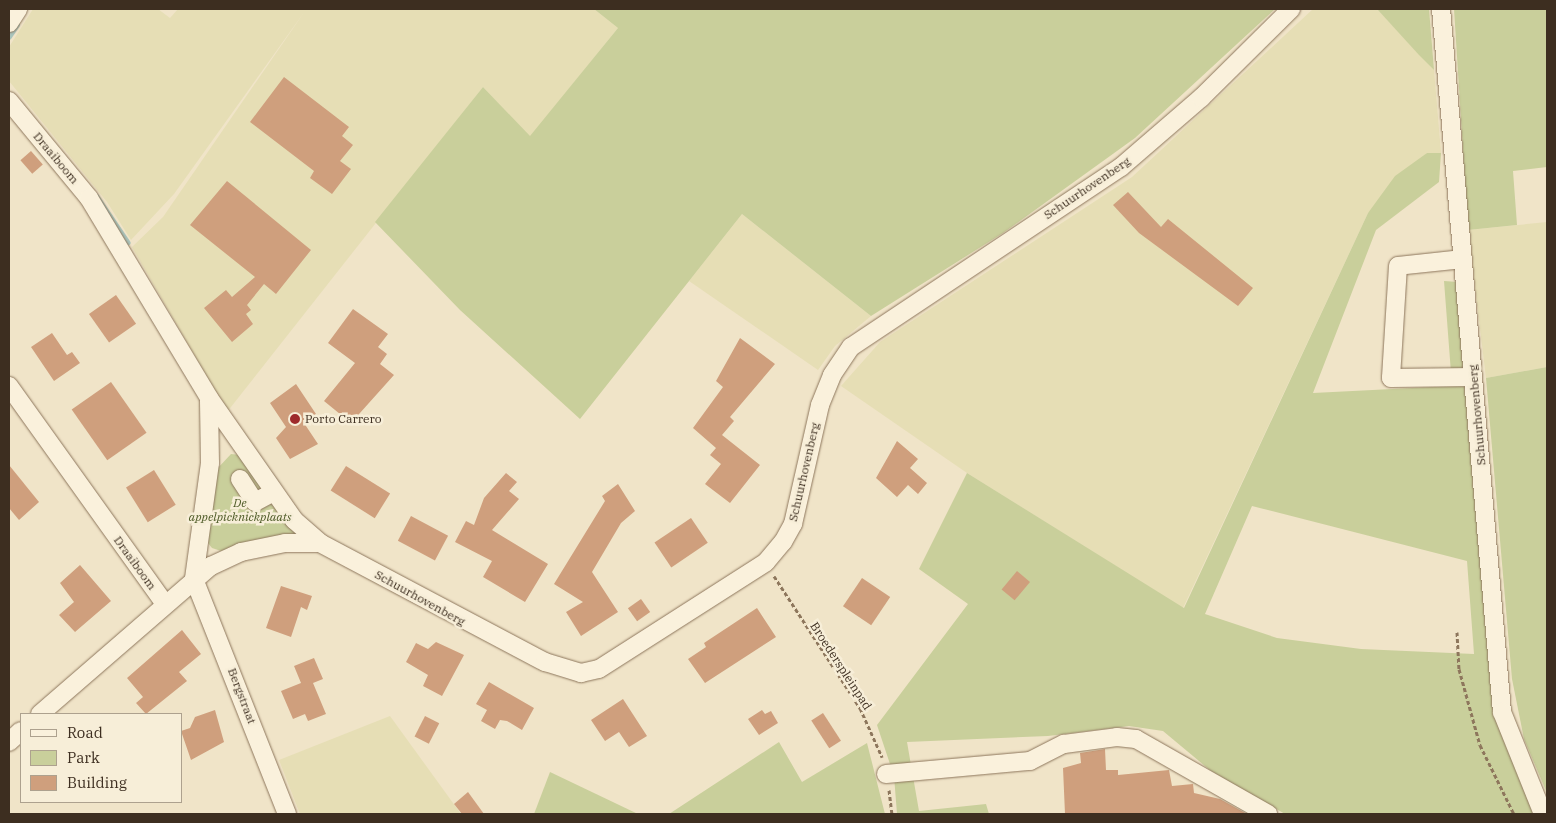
<!DOCTYPE html>
<style>
body{margin:0}
#map{position:relative;width:1556px;height:823px;overflow:hidden;background:#f0e4c8;font-family:"IBM Plex Serif",serif}
div>[style]{position:absolute}
.farmland>*{inset:0;background:#e6deb5}
.green>*{inset:0;background:#c9cf9b}
.stream>*{height:5.5px;margin:-2.75px;padding:0 2.75px;transform-origin:2.75px;border-radius:2.75px;background:#a9c4bc}
.building>*{inset:0;background:#cf9f7d;transform-origin:0 0}
.path>*{height:3px;margin-top:-1.5px;transform-origin:0;background:repeating-linear-gradient(90deg,#8d765c 0 4px,transparent 0 6.5px)}
.roads{filter:drop-shadow(0 0 1px #8d765c) drop-shadow(0 0 1px #8d765c)}
.minor>*{height:18px;margin:-9px;padding:0 9px;transform-origin:9px;border-radius:9px;background:#faf1dc}
.dots>*{width:14px;height:14px;translate:-50% -50%;box-sizing:border-box;border:2px solid #f7eed8;border-radius:50%}
span{translate:-50% -50%;white-space:nowrap;text-align:center;line-height:1.15;-webkit-text-stroke:5px #f7eed8;paint-order:stroke}
.street-label{font-size:12px;color:#3d2e20}
.poi-label{font-size:12px;color:#3d2e20}
.left{translate:0 -50%;text-align:left}
.park-label{font-size:12px;color:#4d5a26;font-style:italic}
.frame{position:absolute;inset:0;border:10px solid #3d2e20;pointer-events:none}
.legend{position:absolute;left:20px;top:713px;width:162px;height:90px;box-sizing:border-box;background:#f7eed8;border:1px solid #ada18e;margin:0;padding:6px 9px;list-style:none;font-size:15px;color:#3d2e20}
.legend li{display:flex;align-items:center;gap:10px;height:25px}
.legend b{width:25px;border:1px solid #ada18e}
</style>
<div id="map">
<div class="farmland">
<i style="clip-path:polygon(33px 9px,158px 9px,170px 18px,178px 9px,594px 9px,618px 28px,530px 137px,483px 87px,227px 412px,132px 247px,163px 217px,305px 11px,174px 194px,131px 240px,107px 202px,9px 81px,9px 47px)"></i>
<i style="clip-path:polygon(1313px 9px,1377px 9px,1434px 70px,1441px 153px,1427px 153px,1368px 213px,1183px 608px,967px 473px,841px 386px,880px 342px,1132px 177px)"></i>
<i style="clip-path:polygon(742px 214px,871px 316px,835px 346px,818px 370px,689px 281px)"></i>
<i style="clip-path:polygon(1547px 222px,1547px 367px,1486px 378px,1468px 230px)"></i>
<i style="clip-path:polygon(390px 716px,461px 814px,300px 814px,279px 760px)"></i>
</div>
<div class="green">
<i style="clip-path:polygon(594px 9px,1275px 9px,1135px 138px,1003px 233px,871px 316px,742px 214px,580px 419px,460px 310px,375px 222px,483px 87px,530px 136px,618px 28px)"></i>
<i style="clip-path:polygon(1377px 9px,1429px 9px,1434px 70px,1419px 55px)"></i>
<i style="clip-path:polygon(1454px 9px,1547px 9px,1547px 167px,1513px 171px,1517px 225px,1468px 230px)"></i>
<i style="clip-path:polygon(evenodd,1427px 153px,1441px 153px,1439px 182px,1376px 230px,1313px 393px,1452px 386px,1444px 281px,1458px 282px,1493px 706px,1533px 814px,1285px 814px,1211px 771px,1163px 731px,1129px 726px,1048px 736px,907px 742px,919px 811px,986px 804px,989px 814px,897px 814px,894px 776px,877px 725px,968px 604px,919px 569px,967px 473px,1184px 608px,1368px 213px,1395px 176px,1427px 153px,1252px 506px,1467px 561px,1474px 654px,1361px 649px,1277px 638px,1205px 614px,1252px 506px)"></i>
<i style="clip-path:polygon(1547px 367px,1547px 793px,1524px 739px,1512px 679px,1486px 378px)"></i>
<i style="clip-path:polygon(231px 454px,240px 455px,307px 537px,260px 539px,221px 551px,212px 548px,208px 543px,217px 469px)"></i>
<i style="clip-path:polygon(779px 742px,802px 782px,867px 743px,885px 814px,669px 814px)"></i>
<i style="clip-path:polygon(550px 772px,638px 814px,534px 814px)"></i>
</div>
<div class="stream">
<i style="left:9px;top:37px;width:14px;rotate:-56deg"></i>
<i style="left:97px;top:197px;width:55px;rotate:56deg"></i>
</div>
<div class="building">
<i style="clip-path:polygon(284px 77px,349px 127px,342px 136px,353px 145px,340px 161px,351px 169px,332px 194px,310px 178px,314px 171px,250px 122px)"></i>
<i style="left:31px;top:151px;width:18px;height:14px;rotate:49deg"></i>
<i style="clip-path:polygon(227px 181px,311px 250px,276px 294px,264px 284px,247px 305px,251px 310px,246px 314px,253px 324px,232px 342px,204px 308px,226px 290px,232px 297px,255px 277px,190px 225px)"></i>
<i style="clip-path:polygon(1128px 192px,1161px 227px,1168px 219px,1253px 288px,1238px 306px,1139px 233px,1113px 205px)"></i>
<i style="left:116px;top:295px;width:35px;height:33px;rotate:55deg"></i>
<i style="clip-path:polygon(353px 309px,388px 334px,378px 347px,387px 354px,380px 364px,394px 375px,351px 423px,324px 401px,355px 363px,328px 343px)"></i>
<i style="clip-path:polygon(52px 333px,67px 355px,72px 352px,80px 363px,54px 381px,31px 347px)"></i>
<i style="clip-path:polygon(740px 338px,775px 364px,730px 417px,734px 421px,722px 435px,760px 465px,730px 503px,705px 484px,721px 464px,710px 455px,716px 448px,693px 428px,723px 387px,716px 381px)"></i>
<i style="left:111px;top:382px;width:62px;height:48px;rotate:55deg"></i>
<i style="clip-path:polygon(296px 384px,316px 414px,304px 423px,318px 444px,290px 459px,276px 438px,286px 427px,270px 403px)"></i>
<i style="clip-path:polygon(897px 441px,918px 459px,910px 468px,927px 483px,918px 494px,908px 485px,897px 497px,876px 478px)"></i>
<i style="clip-path:polygon(9px 465px,39px 502px,19px 520px,9px 508px)"></i>
<i style="left:346px;top:466px;width:52px;height:29px;rotate:32deg"></i>
<i style="left:154px;top:470px;width:41px;height:33px;rotate:58deg"></i>
<i style="clip-path:polygon(506px 473px,517px 482px,509px 491px,519px 499px,492px 530px,548px 564px,525px 602px,483px 577px,492px 561px,455px 542px,466px 521px,474px 525px,484px 498px)"></i>
<i style="clip-path:polygon(618px 484px,635px 511px,621px 523px,592px 572px,618px 612px,581px 636px,566px 612px,583px 602px,554px 584px,605px 501px,602px 496px)"></i>
<i style="left:411px;top:516px;width:42px;height:28px;rotate:28deg"></i>
<i style="left:691px;top:518px;width:30px;height:44px;rotate:56deg"></i>
<i style="clip-path:polygon(80px 565px,111px 601px,75px 632px,59px 615px,74px 602px,60px 583px)"></i>
<i style="left:1017px;top:571px;width:17px;height:24px;rotate:40deg"></i>
<i style="left:862px;top:578px;width:34px;height:34px;rotate:34deg"></i>
<i style="clip-path:polygon(281px 586px,312px 596px,307px 610px,301px 607px,291px 637px,266px 628px)"></i>
<i style="left:641px;top:599px;width:16px;height:16px;rotate:55deg"></i>
<i style="clip-path:polygon(757px 608px,776px 637px,705px 683px,688px 659px,706px 647px,704px 643px)"></i>
<i style="clip-path:polygon(182px 630px,201px 654px,179px 672px,187px 681px,146px 714px,136px 703px,143px 697px,127px 678px)"></i>
<i style="clip-path:polygon(436px 642px,464px 655px,442px 696px,423px 686px,428px 675px,406px 662px,416px 643px,428px 649px)"></i>
<i style="clip-path:polygon(314px 658px,323px 679px,313px 683px,326px 714px,308px 721px,305px 714px,293px 719px,281px 691px,301px 683px,294px 666px)"></i>
<i style="clip-path:polygon(489px 682px,534px 708px,522px 730px,507px 721px,500px 720px,495px 729px,481px 721px,487px 710px,476px 704px)"></i>
<i style="clip-path:polygon(623px 699px,647px 736px,629px 747px,619px 732px,605px 741px,591px 720px)"></i>
<i style="clip-path:polygon(215px 710px,224px 742px,191px 760px,181px 731px,190px 728px,195px 717px)"></i>
<i style="clip-path:polygon(762px 710px,765px 714px,771px 711px,778px 723px,759px 735px,748px 719px)"></i>
<i style="left:823px;top:713px;width:33px;height:14px;rotate:57deg"></i>
<i style="left:425px;top:716px;width:16px;height:23px;rotate:27deg"></i>
<i style="clip-path:polygon(1105px 749px,1106px 770px,1118px 770px,1118px 775px,1169px 770px,1172px 786px,1193px 784px,1194px 793px,1220px 799px,1247px 814px,1065px 814px,1063px 768px,1081px 763px,1080px 753px)"></i>
<i style="clip-path:polygon(468px 792px,484px 814px,462px 814px,454px 804px)"></i>
</div>
<div class="path">
<i style="left:774px;top:576px;width:158px;rotate:56.9deg"></i>
<i style="left:860px;top:708px;width:54px;rotate:65.8deg"></i>
<i style="left:1457px;top:632px;width:37px;rotate:87deg"></i>
<i style="left:1459px;top:669px;width:79px;rotate:74.6deg"></i>
<i style="left:1480px;top:745px;width:77px;rotate:63.8deg"></i>
<i style="left:889px;top:790px;width:24px;rotate:83deg"></i>
</div>
<div class="roads">
<div class="minor">
<i style="left:1441px;top:9px;width:706px;rotate:85.04deg"></i>
<i style="left:1502px;top:712px;width:110px;rotate:68.1deg"></i>
<i style="left:9px;top:23px;width:17px;rotate:-57deg"></i>
<i style="left:9px;top:101px;width:126px;rotate:50.5deg"></i>
<i style="left:89px;top:198px;width:233px;rotate:59deg"></i>
<i style="left:209px;top:398px;width:149px;rotate:55.1deg"></i>
<i style="left:294px;top:520px;width:35px;rotate:41deg"></i>
<i style="left:1463px;top:259px;width:65px;rotate:173.9deg"></i>
<i style="left:1398px;top:266px;width:112px;rotate:93.6deg"></i>
<i style="left:1391px;top:378px;width:82px;rotate:-0.7deg"></i>
<i style="left:9px;top:386px;width:268px;rotate:54.4deg"></i>
<i style="left:209px;top:401px;width:62px;rotate:89.1deg"></i>
<i style="left:210px;top:463px;width:117px;rotate:97.9deg"></i>
<i style="left:194px;top:579px;width:253px;rotate:68.4deg"></i>
<i style="left:240px;top:479px;width:27px;rotate:57deg"></i>
<i style="left:255px;top:502px;width:21px;rotate:-28deg"></i>
<i style="left:40px;top:714px;width:226px;rotate:-40.9deg"></i>
<i style="left:211px;top:566px;width:33px;rotate:-25deg"></i>
<i style="left:241px;top:552px;width:45px;rotate:-11.6deg"></i>
<i style="left:285px;top:543px;width:35px"></i>
<i style="left:320px;top:543px;width:255px;rotate:27.9deg"></i>
<i style="left:545px;top:662px;width:38px;rotate:17deg"></i>
<i style="left:581px;top:673px;width:18px;rotate:-13deg"></i>
<i style="left:599px;top:669px;width:198px;rotate:-32.6deg"></i>
<i style="left:766px;top:562px;width:26px;rotate:-50deg"></i>
<i style="left:783px;top:542px;width:21px;rotate:-61deg"></i>
<i style="left:793px;top:524px;width:122px;rotate:-77.2deg"></i>
<i style="left:820px;top:405px;width:32px;rotate:-68deg"></i>
<i style="left:832px;top:375px;width:34px;rotate:-56deg"></i>
<i style="left:851px;top:347px;width:324px;rotate:-33.7deg"></i>
<i style="left:1121px;top:167px;width:106px;rotate:-40.8deg"></i>
<i style="left:1201px;top:98px;width:127px;rotate:-44.7deg"></i>
<i style="left:9px;top:742px;width:16px;rotate:-43deg"></i>
<i style="left:886px;top:774px;width:145px;rotate:-5.2deg"></i>
<i style="left:1030px;top:761px;width:38px;rotate:-27deg"></i>
<i style="left:1064px;top:744px;width:53px;rotate:-7.5deg"></i>
<i style="left:1117px;top:737px;width:19px;rotate:6deg"></i>
<i style="left:1136px;top:739px;width:152px;rotate:29.6deg"></i>
</div>
</div>
<div class="dots">
<i style="left:295px;top:419px;background:#9e2a2b"></i>
</div>
<div class="street-label">
<span style="left:56px;top:158px;rotate:50deg">Draaiboom</span>
<span style="left:1087px;top:188px;rotate:-34deg">Schuurhovenberg</span>
<span style="left:1477px;top:415px;rotate:-95deg">Schuurhovenberg</span>
<span style="left:804px;top:472px;rotate:-77deg">Schuurhovenberg</span>
<span style="left:135px;top:563px;rotate:54deg">Draaiboom</span>
<span style="left:420px;top:598px;rotate:29deg">Schuurhovenberg</span>
<span style="left:841px;top:666px;rotate:57deg">Broederspleinpad</span>
<span style="left:242px;top:696px;rotate:69deg">Bergstraat</span>
</div>
<div class="poi-label">
<span class="left" style="left:305px;top:419px">Porto Carrero</span>
</div>
<div class="park-label">
<span style="left:240px;top:510px">De<br>appelpicknickplaats</span>
</div>
<div class="frame"></div>
<ul class="legend">
<li><b style="height:6px;background:#faf1dc"></b>Road</li>
<li><b style="height:14px;background:#c9cf9b"></b>Park</li>
<li><b style="height:14px;background:#cf9f7d"></b>Building</li>
</ul>
</div>
